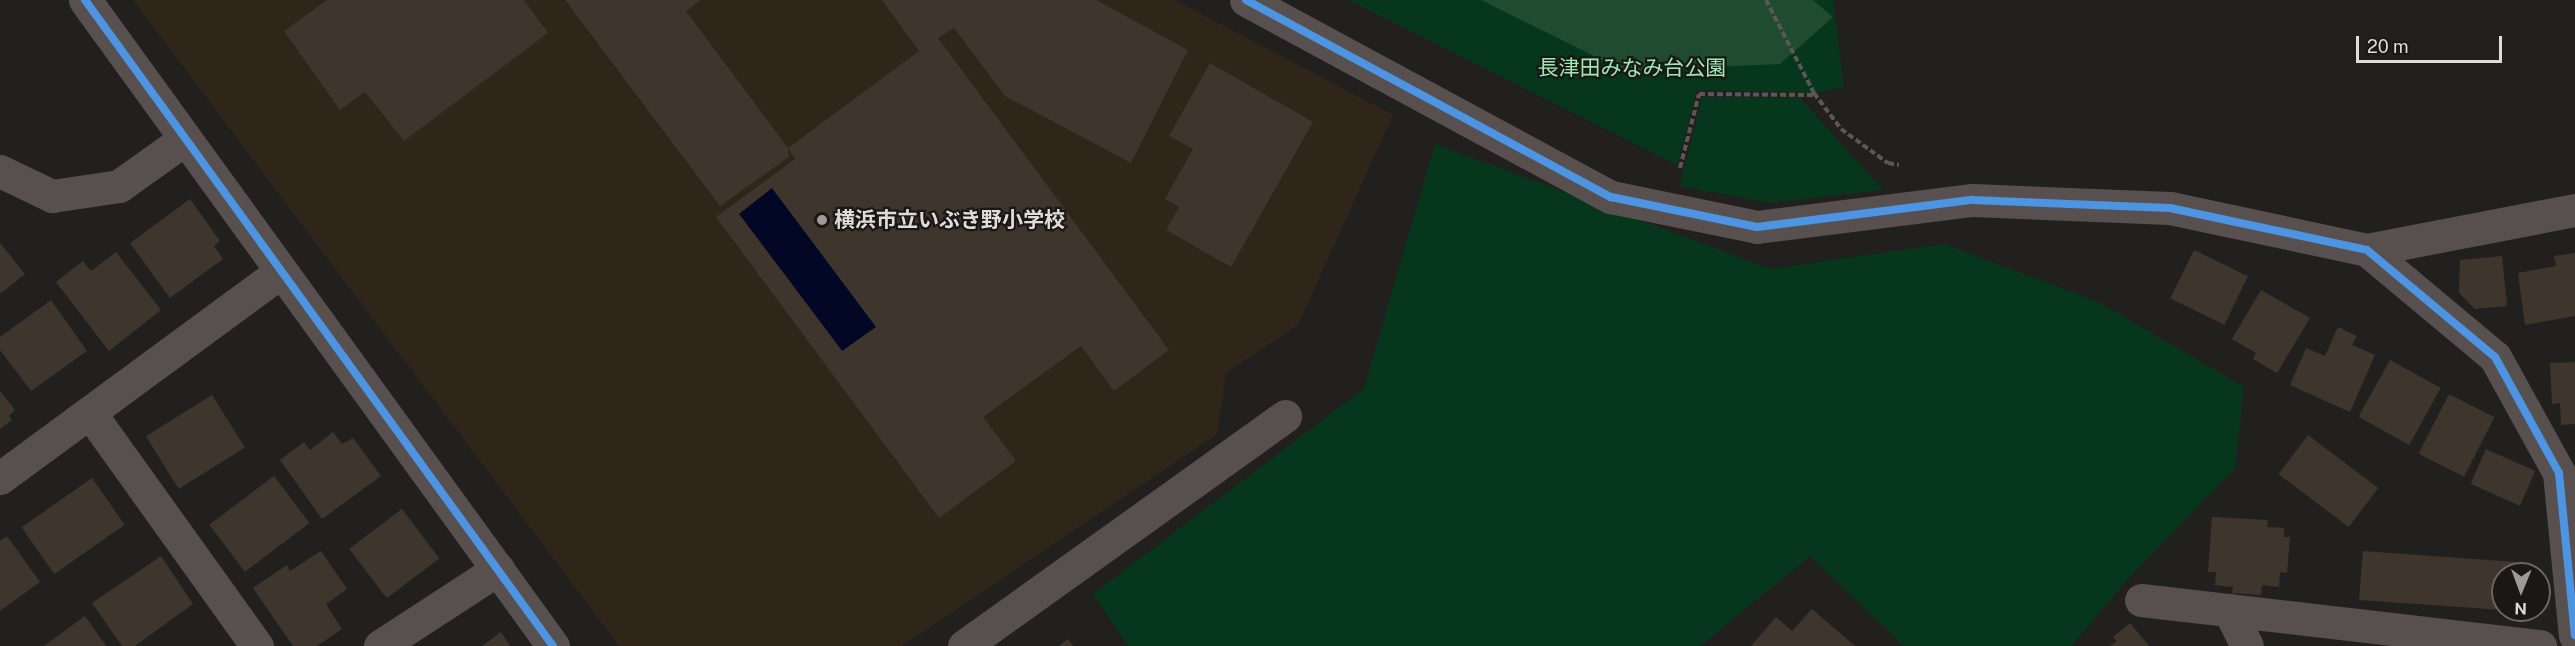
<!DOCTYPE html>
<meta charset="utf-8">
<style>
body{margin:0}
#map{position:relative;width:2575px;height:646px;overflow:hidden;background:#22201f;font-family:"Public Sans","Noto Sans JP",sans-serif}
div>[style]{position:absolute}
.education>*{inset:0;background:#2f2518}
.green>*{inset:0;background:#06371c}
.forest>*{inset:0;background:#1f4c2f}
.water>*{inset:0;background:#030726;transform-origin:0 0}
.building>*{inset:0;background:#3e352d;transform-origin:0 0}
.path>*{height:4px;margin-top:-2px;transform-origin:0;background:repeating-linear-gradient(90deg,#5c5655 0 6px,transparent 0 9px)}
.minor>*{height:33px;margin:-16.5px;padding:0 16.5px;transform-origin:16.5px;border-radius:16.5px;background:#58504f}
.cycleway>*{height:8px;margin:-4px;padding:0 4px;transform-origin:4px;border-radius:4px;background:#4d94e3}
.dots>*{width:16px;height:16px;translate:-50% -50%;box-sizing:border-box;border:3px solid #1a1715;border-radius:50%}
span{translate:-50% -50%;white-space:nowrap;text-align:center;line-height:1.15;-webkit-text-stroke:4.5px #1a1715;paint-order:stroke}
.park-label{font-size:21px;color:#9be9b1}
.poi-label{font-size:21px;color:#dfdcdb;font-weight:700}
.left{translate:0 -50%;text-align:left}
.north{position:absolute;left:2491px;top:562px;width:60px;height:60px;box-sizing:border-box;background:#1a1715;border:2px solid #696664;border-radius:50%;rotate:181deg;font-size:16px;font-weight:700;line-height:24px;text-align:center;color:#dfdcdb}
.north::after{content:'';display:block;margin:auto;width:21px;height:27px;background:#9d9a99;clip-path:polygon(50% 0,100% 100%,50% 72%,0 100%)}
.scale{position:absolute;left:2356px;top:36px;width:146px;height:27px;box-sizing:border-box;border:3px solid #dfdcdb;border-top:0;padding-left:8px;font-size:18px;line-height:21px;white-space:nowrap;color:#dfdcdb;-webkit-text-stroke:4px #1a1715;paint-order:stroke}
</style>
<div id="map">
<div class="education">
<i style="clip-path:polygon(133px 0,1175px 0,1393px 115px,1298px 325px,1226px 373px,1217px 434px,902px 646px,619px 646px)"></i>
</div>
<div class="green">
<i style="clip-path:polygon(1349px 0,1833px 0,1844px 87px,1814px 93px,1697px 90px,1677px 165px)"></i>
<i style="clip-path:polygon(1702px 97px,1800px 98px,1883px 190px,1770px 203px,1680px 186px)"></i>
<i style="clip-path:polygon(1435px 144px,1771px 269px,1944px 244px,2098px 302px,2244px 387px,2235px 468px,2128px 579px,2071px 646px,1904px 646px,1810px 556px,1700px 646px,1128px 646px,1093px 594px,1364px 389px)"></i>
</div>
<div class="forest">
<i style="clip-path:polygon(1481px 0,1813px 0,1833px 17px,1780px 64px,1624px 71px)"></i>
</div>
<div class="water">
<i style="left:772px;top:188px;width:174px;height:42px;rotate:53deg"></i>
</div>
<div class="building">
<i style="clip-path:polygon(327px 0,524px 0,548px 33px,404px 141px,365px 92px,340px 110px,284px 31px)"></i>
<i style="clip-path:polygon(evenodd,565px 0,701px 0,686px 11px,788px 148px,919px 51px,882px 0,1096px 0,1188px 50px,1131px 163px,1005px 96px,954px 28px,938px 38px,1169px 350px,1114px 391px,1081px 346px,983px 417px,1016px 461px,939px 518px,716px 217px,795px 159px,788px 148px,789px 157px,720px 206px,565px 0,772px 188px,876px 327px,842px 351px,739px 214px,772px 188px)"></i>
<i style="clip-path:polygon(1210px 63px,1313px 122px,1231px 267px,1166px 230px,1179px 207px,1165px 199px,1193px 149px,1169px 136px)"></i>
<i style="clip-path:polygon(190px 199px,220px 241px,214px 246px,223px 259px,170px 298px,130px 243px)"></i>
<i style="clip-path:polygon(0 243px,25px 274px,0 294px)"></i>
<i style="left:2194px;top:250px;width:60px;height:54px;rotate:26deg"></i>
<i style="clip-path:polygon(116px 252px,161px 310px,109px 351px,56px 282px,83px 261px,91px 271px)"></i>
<i style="clip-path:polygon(2575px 253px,2575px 316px,2525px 325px,2518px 273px,2556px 266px,2554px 256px)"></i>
<i style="clip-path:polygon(2502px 256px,2507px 306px,2475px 309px,2459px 293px,2460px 260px)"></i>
<i style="clip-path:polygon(2261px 290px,2310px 318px,2277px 373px,2253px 359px,2256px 353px,2232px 339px)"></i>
<i style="clip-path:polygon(51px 300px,87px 351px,31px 391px,0 350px,0 337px)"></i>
<i style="clip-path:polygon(2338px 327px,2357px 336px,2352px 345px,2375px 355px,2350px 412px,2290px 385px,2306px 348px,2325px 356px)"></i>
<i style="left:2390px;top:360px;width:58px;height:65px;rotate:29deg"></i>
<i style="clip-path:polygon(2575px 362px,2575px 424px,2561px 425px,2560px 403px,2552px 404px,2550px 363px)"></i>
<i style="clip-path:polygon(0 391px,15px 410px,9px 416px,12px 420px,0 429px)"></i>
<i style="left:2449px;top:394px;width:51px;height:67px;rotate:27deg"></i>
<i style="left:212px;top:395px;width:62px;height:78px;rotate:58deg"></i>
<i style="clip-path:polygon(333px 432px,342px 444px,353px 438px,381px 476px,322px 519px,280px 460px,304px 442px,310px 450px)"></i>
<i style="left:2308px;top:435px;width:88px;height:49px;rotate:37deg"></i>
<i style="left:2486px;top:449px;width:54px;height:38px;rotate:24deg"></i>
<i style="left:274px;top:476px;width:59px;height:81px;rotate:53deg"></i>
<i style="left:92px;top:478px;width:57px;height:86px;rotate:55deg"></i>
<i style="left:402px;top:509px;width:62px;height:66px;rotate:53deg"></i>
<i style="clip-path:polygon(2212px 517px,2268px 520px,2267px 527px,2284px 528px,2284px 537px,2290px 537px,2287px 573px,2280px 572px,2279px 587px,2262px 585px,2261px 595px,2232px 593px,2233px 587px,2215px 585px,2216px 572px,2208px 572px)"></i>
<i style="clip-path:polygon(7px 536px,40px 582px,0 611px,0 541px)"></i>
<i style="clip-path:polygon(321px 551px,347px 589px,326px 604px,342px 629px,317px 646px,293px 646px,253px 588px,287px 565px,290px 571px)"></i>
<i style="clip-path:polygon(2363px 551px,2516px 562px,2515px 574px,2503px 574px,2503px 610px,2359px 600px)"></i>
<i style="clip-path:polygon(161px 556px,193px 604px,135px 646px,122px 646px,92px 603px)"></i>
<i style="clip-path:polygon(1812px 609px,1855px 646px,1751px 646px,1776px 617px,1792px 631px)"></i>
<i style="clip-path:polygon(85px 616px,106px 646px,44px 646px)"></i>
<i style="clip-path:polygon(2130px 623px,2149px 646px,2110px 646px,2117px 641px,2113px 637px)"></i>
<i style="clip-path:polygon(501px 632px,510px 646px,482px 646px)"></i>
<i style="clip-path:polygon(1068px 639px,1073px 646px,1059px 646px)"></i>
</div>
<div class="path">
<i style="left:1766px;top:0;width:105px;rotate:62.7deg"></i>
<i style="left:1814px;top:93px;width:45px;rotate:53.1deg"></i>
<i style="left:1841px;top:129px;width:58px;rotate:35.9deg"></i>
<i style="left:1888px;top:163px;width:11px;rotate:10deg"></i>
<i style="left:1680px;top:168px;width:76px;rotate:-75.6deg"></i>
<i style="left:1699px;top:94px;width:116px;rotate:0.5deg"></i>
</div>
<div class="minor">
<i style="left:85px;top:0;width:798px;rotate:54.08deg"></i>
<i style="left:1246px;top:0;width:415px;rotate:28.4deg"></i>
<i style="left:1611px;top:197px;width:149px;rotate:11.6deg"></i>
<i style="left:1757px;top:227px;width:217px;rotate:-7.2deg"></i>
<i style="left:1972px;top:200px;width:198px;rotate:2.3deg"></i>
<i style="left:2170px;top:208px;width:201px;rotate:12deg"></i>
<i style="left:2367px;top:250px;width:167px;rotate:39.9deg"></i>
<i style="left:2495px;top:357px;width:132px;rotate:61.1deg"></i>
<i style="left:2559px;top:473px;width:163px;rotate:84.4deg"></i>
<i style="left:0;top:171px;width:58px;rotate:25.7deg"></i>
<i style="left:52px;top:196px;width:68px;rotate:-8.5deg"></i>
<i style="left:119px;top:186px;width:81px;rotate:-35.5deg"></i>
<i style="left:2367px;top:250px;width:212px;rotate:-10.9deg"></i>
<i style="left:90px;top:413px;width:287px;rotate:54.4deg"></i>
<i style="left:0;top:478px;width:348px;rotate:-36.3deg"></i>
<i style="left:2141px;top:600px;width:402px;rotate:6.6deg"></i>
<i style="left:2229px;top:610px;width:40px;rotate:63.4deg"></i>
<i style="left:380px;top:646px;width:141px;rotate:-33.1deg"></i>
<i style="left:964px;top:646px;width:395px;rotate:-35.6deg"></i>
</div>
<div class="cycleway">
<i style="left:85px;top:0;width:798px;rotate:54.08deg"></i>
<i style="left:1246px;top:0;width:415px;rotate:28.4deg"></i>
<i style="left:1611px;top:197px;width:149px;rotate:11.6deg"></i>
<i style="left:1757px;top:227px;width:217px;rotate:-7.2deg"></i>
<i style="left:1972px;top:200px;width:198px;rotate:2.3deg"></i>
<i style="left:2170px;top:208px;width:201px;rotate:12deg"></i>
<i style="left:2367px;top:250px;width:167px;rotate:39.9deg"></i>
<i style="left:2495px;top:357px;width:132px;rotate:61.1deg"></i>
<i style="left:2559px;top:473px;width:163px;rotate:84.4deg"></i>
</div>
<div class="dots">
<i style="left:822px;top:220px;background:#9d9a99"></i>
</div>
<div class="park-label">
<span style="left:1632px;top:68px">長津田みなみ台公園</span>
</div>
<div class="poi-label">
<span class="left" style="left:834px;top:220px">横浜市立いぶき野小学校</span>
</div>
<div class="north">N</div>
<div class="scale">20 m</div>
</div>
